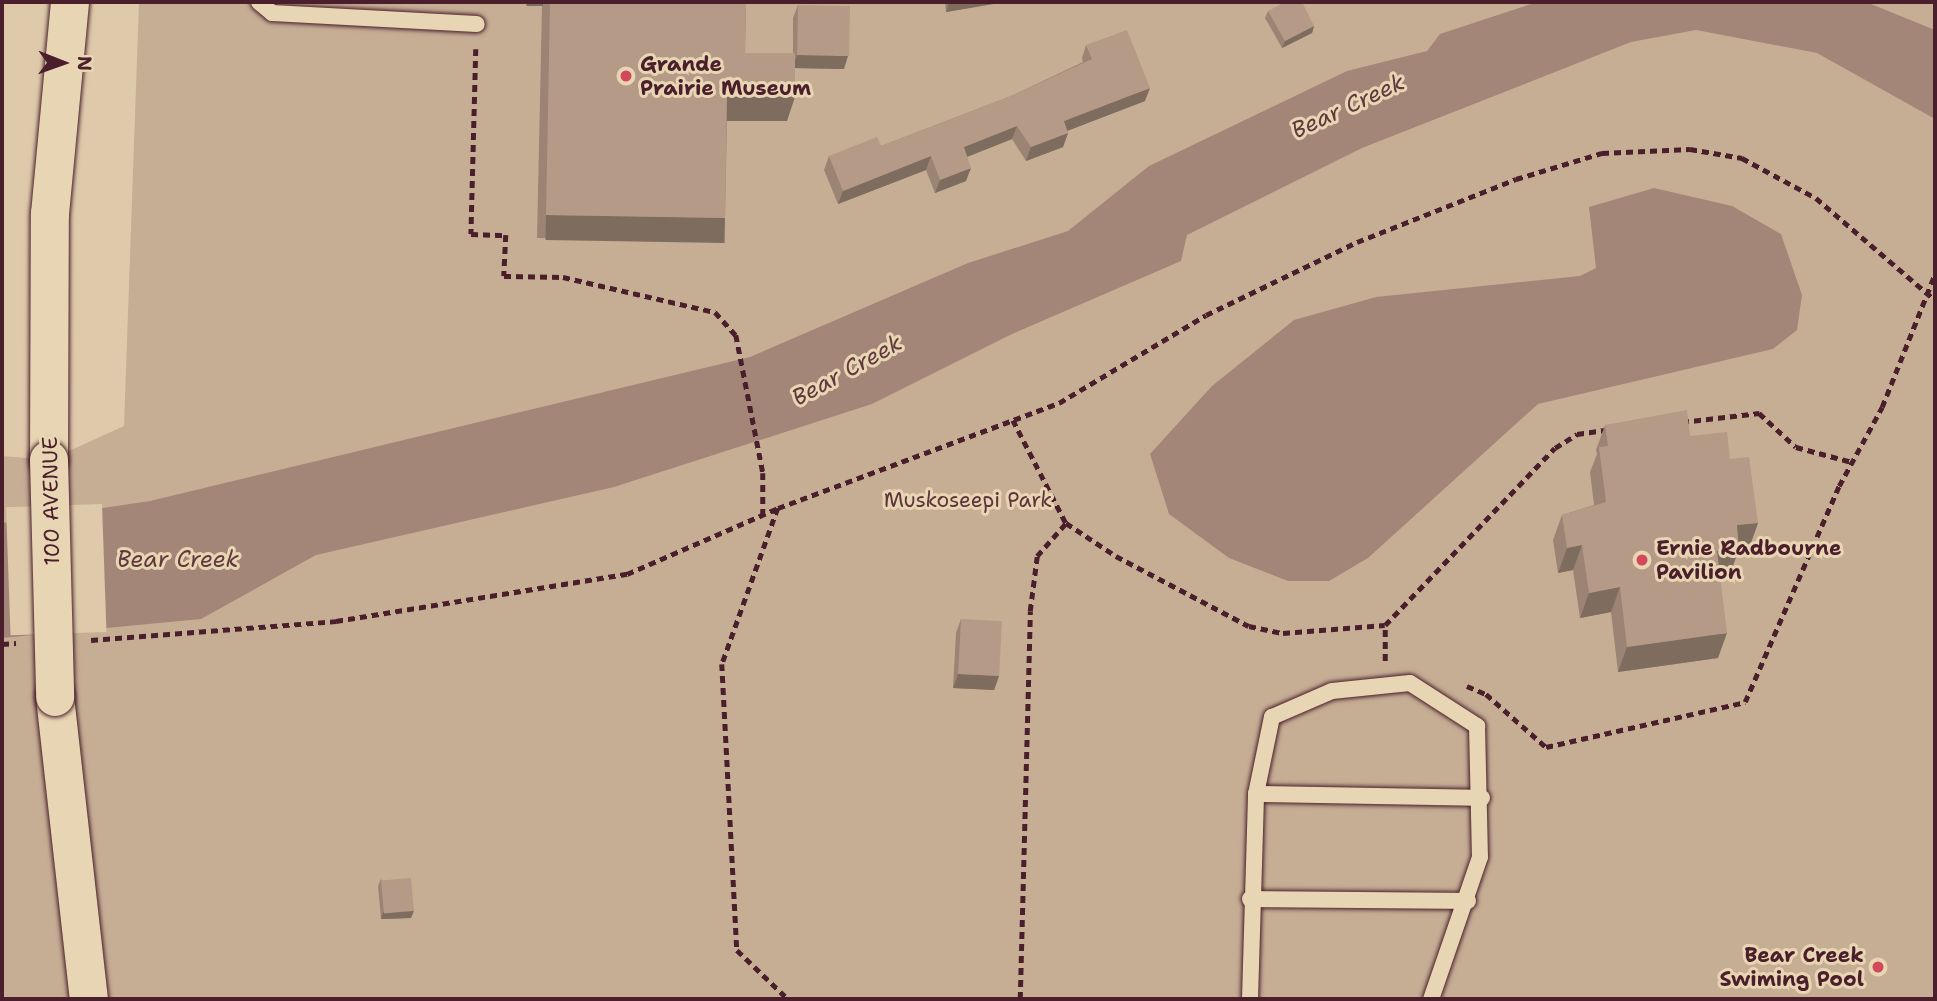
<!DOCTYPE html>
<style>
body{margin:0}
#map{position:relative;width:1937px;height:1001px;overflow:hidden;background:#decaab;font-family:"Shantell Sans",sans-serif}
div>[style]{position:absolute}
.green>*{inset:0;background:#c6ae95}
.water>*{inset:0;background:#a48678}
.pier>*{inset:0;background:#decaab;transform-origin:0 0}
.path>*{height:4.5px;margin-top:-2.25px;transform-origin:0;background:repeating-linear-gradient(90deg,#4a1f2b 0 7px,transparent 0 12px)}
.roads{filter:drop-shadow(0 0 2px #4a1f2b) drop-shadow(0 0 2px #4a1f2b)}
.service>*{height:16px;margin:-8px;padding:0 8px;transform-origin:8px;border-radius:8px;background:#e8d5b3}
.secondary>*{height:38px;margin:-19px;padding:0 19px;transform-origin:19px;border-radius:19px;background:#e8d5b3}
.bridges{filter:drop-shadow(0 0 2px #4a1f2b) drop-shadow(0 0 2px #4a1f2b)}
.secondary-bridge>*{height:38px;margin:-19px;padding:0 19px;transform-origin:19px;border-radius:19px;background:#e8d5b3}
.wall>*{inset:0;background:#9b8474}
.shaded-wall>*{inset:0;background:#7e6c5e;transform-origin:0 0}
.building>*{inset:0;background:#b49a87;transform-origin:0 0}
.dots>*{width:19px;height:19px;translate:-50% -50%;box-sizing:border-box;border:4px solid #e8d5b3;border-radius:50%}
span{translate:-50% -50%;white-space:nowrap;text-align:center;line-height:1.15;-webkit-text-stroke:6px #e8d5b3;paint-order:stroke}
.poi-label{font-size:21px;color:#4a1f2b;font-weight:700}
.left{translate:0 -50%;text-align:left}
.right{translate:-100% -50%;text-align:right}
.park-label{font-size:21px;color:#5d343b}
.street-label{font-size:21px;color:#4a1f2b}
.water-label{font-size:23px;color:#60393e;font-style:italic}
.frame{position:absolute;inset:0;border:4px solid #4a1f2b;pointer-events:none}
.north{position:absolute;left:28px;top:28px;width:70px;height:70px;-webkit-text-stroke:5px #e8d5b3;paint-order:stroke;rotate:91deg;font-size:19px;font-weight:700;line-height:28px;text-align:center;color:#4a1f2b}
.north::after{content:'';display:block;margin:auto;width:24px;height:32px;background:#4a1f2b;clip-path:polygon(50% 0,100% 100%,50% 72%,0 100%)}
</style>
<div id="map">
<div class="green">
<i style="clip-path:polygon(139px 2px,1935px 2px,1935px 999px,2px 999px,2px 456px,49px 460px,124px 426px)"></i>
</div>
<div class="water">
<i style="clip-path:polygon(1537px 2px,1866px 2px,1935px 30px,1935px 119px,1817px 53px,1696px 30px,1631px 42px,1362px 148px,1187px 235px,1181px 261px,1012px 334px,872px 404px,614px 487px,316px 555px,201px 619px,2px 638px,2px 523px,150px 501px,750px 357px,968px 263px,1068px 231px,1149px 166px,1347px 71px,1427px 51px,1440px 34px)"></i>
<i style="clip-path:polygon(1654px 188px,1732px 206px,1781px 234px,1802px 295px,1797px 330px,1773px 349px,1538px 404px,1368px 558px,1329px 581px,1288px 581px,1229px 558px,1169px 514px,1150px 454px,1212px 386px,1294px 320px,1376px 297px,1580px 276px,1596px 268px,1589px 207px)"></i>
</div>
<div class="pier">
<i style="left:102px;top:504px;width:128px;height:96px;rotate:88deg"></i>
</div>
<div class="path">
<i style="left:476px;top:49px;width:185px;rotate:91.5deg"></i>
<i style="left:471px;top:234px;width:35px;rotate:2deg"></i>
<i style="left:506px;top:235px;width:41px;rotate:92.8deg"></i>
<i style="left:504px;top:276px;width:59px;rotate:1deg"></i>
<i style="left:563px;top:277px;width:156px;rotate:13deg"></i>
<i style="left:715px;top:312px;width:31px;rotate:48deg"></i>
<i style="left:736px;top:335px;width:141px;rotate:78.9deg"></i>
<i style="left:763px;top:473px;width:42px;rotate:90deg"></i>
<i style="left:1013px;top:420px;width:116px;rotate:62.8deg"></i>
<i style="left:1066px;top:523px;width:60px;rotate:33.4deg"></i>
<i style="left:1116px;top:556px;width:150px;rotate:27.8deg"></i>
<i style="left:1249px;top:626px;width:35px;rotate:12deg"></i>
<i style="left:1283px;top:633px;width:102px;rotate:-4.5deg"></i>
<i style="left:1682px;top:422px;width:78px;rotate:-6.7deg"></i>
<i style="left:1759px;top:413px;width:50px;rotate:42.6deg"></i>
<i style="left:1796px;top:447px;width:58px;rotate:15deg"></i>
<i style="left:778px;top:508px;width:166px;rotate:109.7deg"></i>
<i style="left:722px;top:664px;width:286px;rotate:87deg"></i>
<i style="left:737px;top:950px;width:71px;rotate:43.9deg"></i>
<i style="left:91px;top:640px;width:246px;rotate:-4.4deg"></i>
<i style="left:336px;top:621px;width:295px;rotate:-9.2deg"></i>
<i style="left:627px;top:574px;width:165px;rotate:-23.6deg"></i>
<i style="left:778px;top:508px;width:300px;rotate:-20.5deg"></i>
<i style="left:1059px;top:403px;width:171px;rotate:-30.9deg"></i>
<i style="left:1206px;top:315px;width:168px;rotate:-25.8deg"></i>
<i style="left:1357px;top:242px;width:171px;rotate:-21.6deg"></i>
<i style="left:1516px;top:179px;width:90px;rotate:-16.8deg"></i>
<i style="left:1602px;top:153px;width:88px;rotate:-2.6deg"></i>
<i style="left:1690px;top:149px;width:53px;rotate:9.8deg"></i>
<i style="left:1742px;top:158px;width:84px;rotate:28.4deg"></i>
<i style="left:1816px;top:198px;width:157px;rotate:40.6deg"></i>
<i style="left:2px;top:644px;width:14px;rotate:-4deg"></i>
<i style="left:1385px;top:661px;width:36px;rotate:-90deg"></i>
<i style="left:1385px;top:625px;width:245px;rotate:-46.2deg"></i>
<i style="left:1555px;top:448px;width:26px;rotate:-32deg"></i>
<i style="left:1577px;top:434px;width:30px;rotate:-8deg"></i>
<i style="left:1467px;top:686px;width:21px;rotate:23deg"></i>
<i style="left:1486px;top:694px;width:80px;rotate:41.5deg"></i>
<i style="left:1546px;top:747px;width:204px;rotate:-12.7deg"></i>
<i style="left:1745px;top:702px;width:236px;rotate:-66.5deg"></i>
<i style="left:1839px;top:486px;width:90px;rotate:-61.4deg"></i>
<i style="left:1882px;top:407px;width:143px;rotate:-68.3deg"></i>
<i style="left:1020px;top:999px;width:388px;rotate:-88.5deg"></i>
<i style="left:1030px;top:611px;width:55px;rotate:-82.7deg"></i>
<i style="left:1037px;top:556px;width:44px;rotate:-48.7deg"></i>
</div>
<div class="roads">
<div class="service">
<i style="left:259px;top:2px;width:17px;rotate:40deg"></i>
<i style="left:272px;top:13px;width:205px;rotate:3.1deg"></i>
<i style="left:1256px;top:794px;width:226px;rotate:1deg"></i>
<i style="left:1250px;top:899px;width:218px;rotate:0.5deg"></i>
<i style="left:1250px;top:999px;width:205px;rotate:-88.3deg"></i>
<i style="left:1256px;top:794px;width:79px;rotate:-78.3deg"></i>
<i style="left:1272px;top:717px;width:65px;rotate:-23.4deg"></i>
<i style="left:1332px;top:691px;width:78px;rotate:-5.9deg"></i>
<i style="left:1410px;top:683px;width:80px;rotate:32.7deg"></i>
<i style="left:1477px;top:726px;width:131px;rotate:88.7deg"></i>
<i style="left:1480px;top:857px;width:150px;rotate:109deg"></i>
</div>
<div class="secondary">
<i style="left:49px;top:460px;width:246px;rotate:-89.8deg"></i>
<i style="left:50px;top:214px;width:213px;rotate:-84.6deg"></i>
<i style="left:55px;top:697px;width:304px;rotate:83.6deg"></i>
</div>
</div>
<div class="bridges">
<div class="secondary-bridge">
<i style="left:49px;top:460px;width:237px;rotate:88.5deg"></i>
</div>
</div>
<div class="wall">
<i style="clip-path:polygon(526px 2px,746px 2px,745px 53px,793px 53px,793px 18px,798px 5px,844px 69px,795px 68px,787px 121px,727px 121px,725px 218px,716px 242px,537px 238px,542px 6px,526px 6px)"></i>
<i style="clip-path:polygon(945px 2px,999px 2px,999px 3px,946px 12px)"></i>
<i style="clip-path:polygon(1268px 11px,1314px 26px,1312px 33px,1282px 48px,1265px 18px)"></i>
<i style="clip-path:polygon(1086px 45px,1145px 101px,1067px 131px,1068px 133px,1063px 147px,1026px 161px,1012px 139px,967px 157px,966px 181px,935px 193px,926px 170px,838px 204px,824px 170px,829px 156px,881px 146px,1011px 96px,1083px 62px,1082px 58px)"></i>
<i style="clip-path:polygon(1605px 425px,1690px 436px,1730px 459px,1758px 523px,1749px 548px,1739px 549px,1730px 574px,1720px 575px,1718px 658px,1618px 672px,1611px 612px,1580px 618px,1573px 570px,1558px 573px,1553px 540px,1562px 515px,1594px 505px,1590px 472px,1597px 454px,1596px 450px)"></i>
<i style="clip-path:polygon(961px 619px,999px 676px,994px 690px,953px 688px,956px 633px)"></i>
<i style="clip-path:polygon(381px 879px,411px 918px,381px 919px,378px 886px)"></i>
</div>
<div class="shaded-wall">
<i style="left:527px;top:2px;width:16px;height:4px"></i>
<i style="clip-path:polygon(949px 2px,999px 2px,999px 3px,946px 12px)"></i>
<i style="clip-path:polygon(1314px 26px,1312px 33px,1282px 48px,1285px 41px)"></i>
<i style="clip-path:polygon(797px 55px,848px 56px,844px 69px,792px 68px)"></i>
<i style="clip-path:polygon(1150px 88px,1145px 101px,1059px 134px,1064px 121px)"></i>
<i style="clip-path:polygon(727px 97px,795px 97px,787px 121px,719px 121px)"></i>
<i style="clip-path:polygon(1017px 126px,1012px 139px,959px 160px,964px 147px)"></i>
<i style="clip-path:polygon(1068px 133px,1063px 147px,1026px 161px,1031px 147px)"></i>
<i style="clip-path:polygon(931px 156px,926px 170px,838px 204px,843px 191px)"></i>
<i style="clip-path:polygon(971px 168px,966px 181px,935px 193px,940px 180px)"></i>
<i style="left:546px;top:215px;width:179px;height:25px;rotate:1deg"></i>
<i style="clip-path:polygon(1758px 523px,1749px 548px,1728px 550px,1737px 525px)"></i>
<i style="clip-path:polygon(1582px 545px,1573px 570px,1558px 573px,1567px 548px)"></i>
<i style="clip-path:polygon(1739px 549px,1730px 574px,1708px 576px,1717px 551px)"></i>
<i style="clip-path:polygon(1620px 587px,1611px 612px,1580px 618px,1589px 593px)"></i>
<i style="clip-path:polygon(1727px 633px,1718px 658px,1618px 672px,1627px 647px)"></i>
<i style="clip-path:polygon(958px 674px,999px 676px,994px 690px,953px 688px)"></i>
<i style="clip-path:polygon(414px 911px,411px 918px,381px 919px,383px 912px)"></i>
</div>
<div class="building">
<i style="clip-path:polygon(550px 2px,746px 2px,745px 53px,795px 53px,795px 97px,727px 97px,725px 218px,546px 215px)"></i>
<i style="clip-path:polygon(1285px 2px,1302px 2px,1314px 26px,1285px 41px,1268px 11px)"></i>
<i style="left:798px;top:5px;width:52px;height:50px;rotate:1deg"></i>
<i style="clip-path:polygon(1127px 30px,1150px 88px,1064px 121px,1068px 133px,1031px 147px,1017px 126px,964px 147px,971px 168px,940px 180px,931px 156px,843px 191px,829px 156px,877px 137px,881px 146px,1011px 96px,1092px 59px,1086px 45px)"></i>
<i style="clip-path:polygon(1687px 410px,1690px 436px,1727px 432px,1730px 459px,1749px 457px,1758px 523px,1737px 525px,1739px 549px,1717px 551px,1727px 633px,1627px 647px,1620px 587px,1589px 593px,1582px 545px,1567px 548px,1562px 515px,1606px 502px,1599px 447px,1608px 446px,1605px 425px)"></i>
<i style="left:961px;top:619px;width:41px;height:55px;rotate:3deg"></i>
<i style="left:411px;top:878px;width:33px;height:30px;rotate:85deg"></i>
</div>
<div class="dots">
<i style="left:626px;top:76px;background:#d1495b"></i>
<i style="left:1642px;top:560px;background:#d1495b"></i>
<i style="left:1878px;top:967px;background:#d1495b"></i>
</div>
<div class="poi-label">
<span class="left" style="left:640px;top:76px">Grande<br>Prairie Museum</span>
<span class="left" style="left:1656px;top:560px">Ernie Radbourne<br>Pavilion</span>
<span class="right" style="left:1864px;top:967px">Bear Creek<br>Swiming Pool</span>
</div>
<div class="park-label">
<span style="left:968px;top:500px">Muskoseepi Park</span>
</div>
<div class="street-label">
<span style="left:51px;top:501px;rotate:-91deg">100 AVENUE</span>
</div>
<div class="water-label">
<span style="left:1348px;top:106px;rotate:-25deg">Bear Creek</span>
<span style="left:847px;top:370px;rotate:-29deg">Bear Creek</span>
<span style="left:178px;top:559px">Bear Creek</span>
</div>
<div class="frame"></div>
<div class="north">N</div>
</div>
